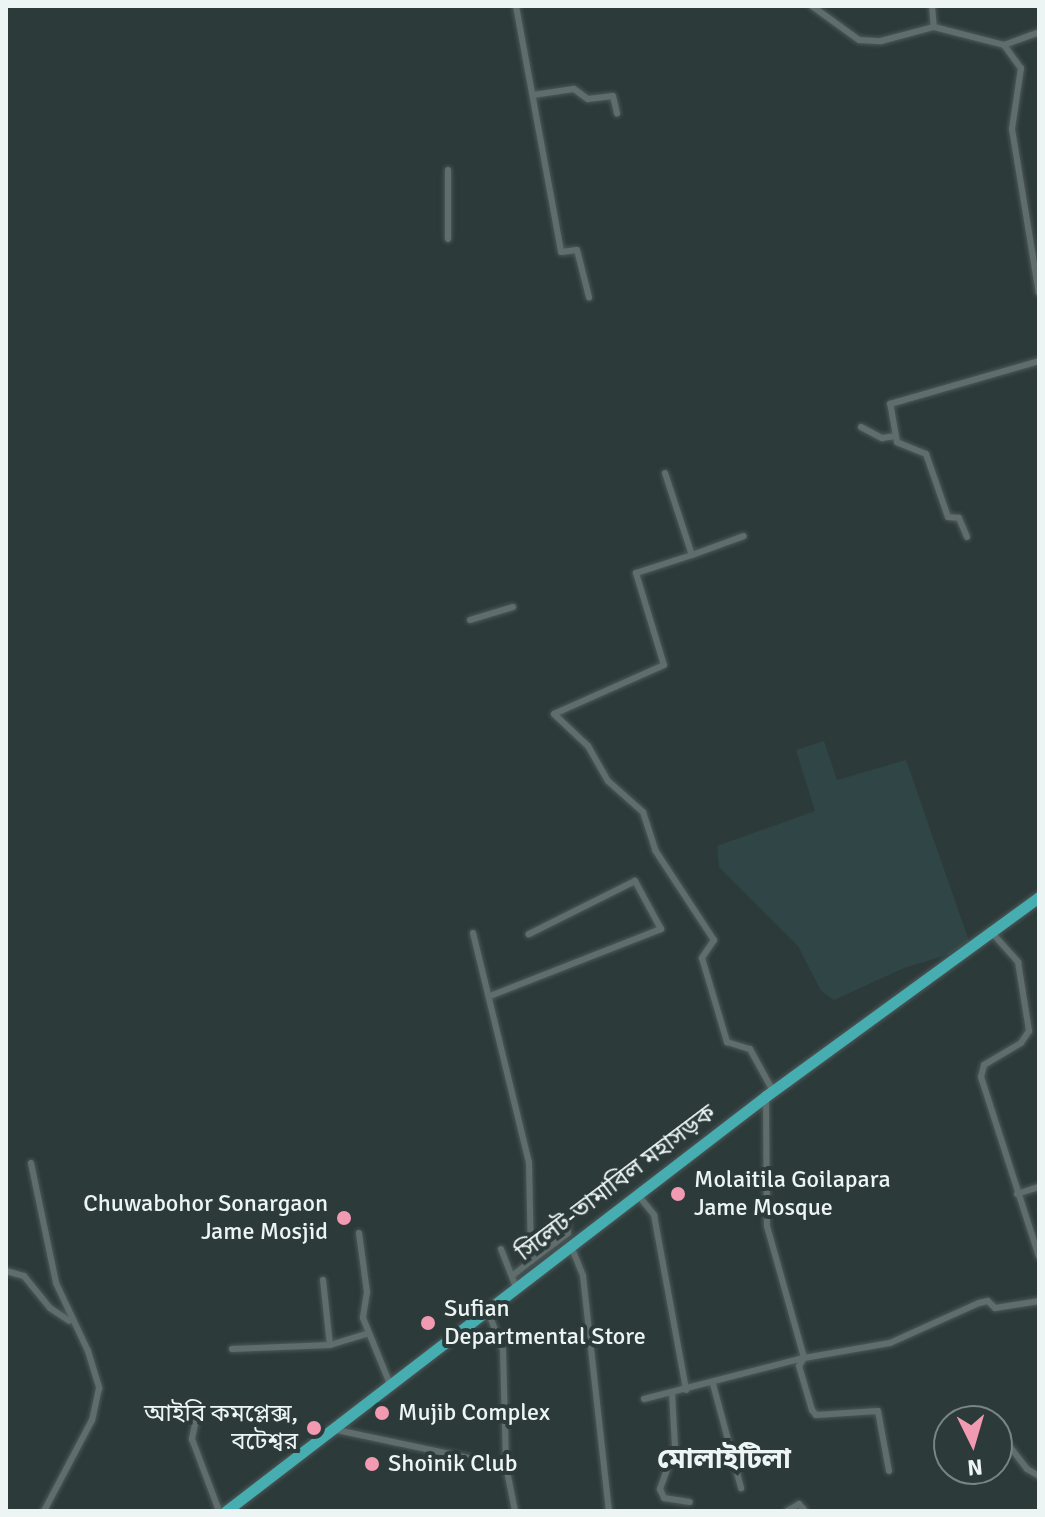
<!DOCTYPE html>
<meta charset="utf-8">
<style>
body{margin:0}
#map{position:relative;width:1045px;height:1517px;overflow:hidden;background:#2d3a3a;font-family:Signika,"Noto Sans Bengali",sans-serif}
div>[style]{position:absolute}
.built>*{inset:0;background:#304545}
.roads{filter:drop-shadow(0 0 2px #4d5858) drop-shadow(0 0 2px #4d5858)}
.minor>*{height:6px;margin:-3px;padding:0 3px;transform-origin:3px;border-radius:3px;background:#5f6d6d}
.trunk>*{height:11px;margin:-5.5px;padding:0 5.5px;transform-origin:5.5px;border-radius:5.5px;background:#46adb1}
.dots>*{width:22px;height:22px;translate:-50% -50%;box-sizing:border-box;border:4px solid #2d3a3a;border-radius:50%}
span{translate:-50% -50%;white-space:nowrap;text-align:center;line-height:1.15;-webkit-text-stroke:8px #2d3a3a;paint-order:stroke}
.poi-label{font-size:24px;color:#ecf4f4}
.left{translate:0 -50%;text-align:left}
.right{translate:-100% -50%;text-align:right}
.street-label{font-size:24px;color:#ecf4f4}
.quarter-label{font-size:28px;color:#ecf4f4;font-weight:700}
.frame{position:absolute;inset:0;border:8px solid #ecf4f4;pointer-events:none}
.north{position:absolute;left:933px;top:1405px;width:80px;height:80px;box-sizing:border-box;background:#2d3a3a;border:2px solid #798484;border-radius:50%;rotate:175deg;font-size:22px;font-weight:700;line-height:32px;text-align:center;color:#ecf4f4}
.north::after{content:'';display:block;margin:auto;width:28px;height:36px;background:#f19ab2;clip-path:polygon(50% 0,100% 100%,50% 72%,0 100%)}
</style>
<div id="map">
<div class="built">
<i style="clip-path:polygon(824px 741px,837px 780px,906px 760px,969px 941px,950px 954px,904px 968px,834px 1000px,821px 991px,798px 946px,719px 867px,717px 846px,815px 811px,796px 750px)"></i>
</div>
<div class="roads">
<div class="minor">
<i style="left:516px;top:6px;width:250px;rotate:79.6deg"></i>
<i style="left:561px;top:252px;width:16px;rotate:-7deg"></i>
<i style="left:577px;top:250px;width:49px;rotate:75.7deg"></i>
<i style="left:812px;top:6px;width:58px;rotate:35.9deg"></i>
<i style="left:859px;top:40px;width:22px;rotate:3deg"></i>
<i style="left:881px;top:41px;width:55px;rotate:-14.8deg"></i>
<i style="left:934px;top:27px;width:72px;rotate:14.4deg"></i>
<i style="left:1004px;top:45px;width:37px;rotate:-20deg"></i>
<i style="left:932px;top:6px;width:21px;rotate:85deg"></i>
<i style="left:1004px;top:45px;width:29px;rotate:54deg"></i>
<i style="left:1021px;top:68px;width:62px;rotate:98.4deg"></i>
<i style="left:1012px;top:129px;width:166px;rotate:80.7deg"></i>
<i style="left:533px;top:95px;width:41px;rotate:-8.3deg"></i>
<i style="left:574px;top:89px;width:17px;rotate:36deg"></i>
<i style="left:588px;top:99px;width:25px;rotate:-7deg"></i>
<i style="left:613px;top:96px;width:18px;rotate:77deg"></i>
<i style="left:448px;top:170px;width:69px;rotate:90deg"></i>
<i style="left:861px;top:427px;width:24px;rotate:28deg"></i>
<i style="left:882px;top:438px;width:14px;rotate:-8deg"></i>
<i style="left:665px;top:473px;width:86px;rotate:71.8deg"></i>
<i style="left:692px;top:555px;width:59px;rotate:162.2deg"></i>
<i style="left:636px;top:573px;width:96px;rotate:73.1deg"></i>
<i style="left:664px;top:665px;width:120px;rotate:156deg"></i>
<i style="left:554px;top:714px;width:47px;rotate:43.3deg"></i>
<i style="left:588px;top:746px;width:40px;rotate:60.3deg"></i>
<i style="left:608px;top:781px;width:47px;rotate:41.5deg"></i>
<i style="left:643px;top:812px;width:40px;rotate:72deg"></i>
<i style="left:655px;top:850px;width:108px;rotate:56.8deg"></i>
<i style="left:714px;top:940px;width:22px;rotate:124deg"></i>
<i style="left:702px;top:958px;width:88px;rotate:73.4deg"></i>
<i style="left:727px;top:1042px;width:24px;rotate:17deg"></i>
<i style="left:750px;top:1049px;width:48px;rotate:61.3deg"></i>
<i style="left:967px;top:537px;width:21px;rotate:-113deg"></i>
<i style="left:959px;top:518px;width:11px;rotate:-175deg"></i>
<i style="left:948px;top:517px;width:67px;rotate:-109.2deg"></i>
<i style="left:926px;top:454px;width:31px;rotate:-158deg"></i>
<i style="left:897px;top:442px;width:39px;rotate:-100deg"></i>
<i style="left:890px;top:404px;width:155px;rotate:-16.1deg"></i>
<i style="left:692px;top:555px;width:55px;rotate:-20.1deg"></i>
<i style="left:470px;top:620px;width:45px;rotate:-16.8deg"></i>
<i style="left:473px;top:933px;width:236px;rotate:76.3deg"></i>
<i style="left:529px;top:1162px;width:99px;rotate:88.8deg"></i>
<i style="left:531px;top:1261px;width:24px;rotate:142deg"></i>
<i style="left:993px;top:934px;width:38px;rotate:48deg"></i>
<i style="left:1018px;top:962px;width:70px;rotate:80.9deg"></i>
<i style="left:1029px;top:1031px;width:14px;rotate:124deg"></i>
<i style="left:1021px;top:1043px;width:43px;rotate:149.3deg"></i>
<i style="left:984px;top:1065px;width:12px;rotate:104deg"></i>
<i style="left:981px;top:1077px;width:189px;rotate:72.1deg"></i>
<i style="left:490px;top:996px;width:184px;rotate:-21.4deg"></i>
<i style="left:661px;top:929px;width:55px;rotate:-118.4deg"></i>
<i style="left:635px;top:881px;width:119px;rotate:153.4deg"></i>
<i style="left:766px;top:1096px;width:130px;rotate:89.6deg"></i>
<i style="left:767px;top:1226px;width:137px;rotate:74.3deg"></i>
<i style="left:804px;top:1358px;width:9px;rotate:122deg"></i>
<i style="left:799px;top:1366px;width:46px;rotate:73.5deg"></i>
<i style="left:812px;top:1410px;width:6px;rotate:51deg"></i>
<i style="left:816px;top:1415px;width:62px;rotate:-3.7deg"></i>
<i style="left:878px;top:1411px;width:61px;rotate:79.6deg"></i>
<i style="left:31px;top:1163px;width:123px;rotate:78.2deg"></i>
<i style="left:56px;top:1283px;width:75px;rotate:64.8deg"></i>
<i style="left:88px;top:1351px;width:39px;rotate:73deg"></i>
<i style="left:99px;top:1388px;width:33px;rotate:102deg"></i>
<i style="left:92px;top:1420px;width:103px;rotate:117.8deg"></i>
<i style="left:1017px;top:1194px;width:23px;rotate:-18deg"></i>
<i style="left:638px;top:1195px;width:26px;rotate:51deg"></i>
<i style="left:654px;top:1215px;width:178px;rotate:79.6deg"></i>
<i style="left:359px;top:1233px;width:60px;rotate:82.3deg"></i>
<i style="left:367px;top:1292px;width:26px;rotate:99deg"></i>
<i style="left:363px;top:1318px;width:71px;rotate:67.8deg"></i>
<i style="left:571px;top:1246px;width:32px;rotate:68deg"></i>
<i style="left:583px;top:1276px;width:236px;rotate:83.7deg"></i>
<i style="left:501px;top:1249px;width:41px;rotate:68.5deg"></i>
<i style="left:531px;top:1261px;width:46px;rotate:-37.1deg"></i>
<i style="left:568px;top:1233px;width:9px;rotate:-96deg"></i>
<i style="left:6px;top:1271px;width:19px;rotate:16deg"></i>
<i style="left:24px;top:1276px;width:41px;rotate:50.9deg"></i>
<i style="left:50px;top:1308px;width:23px;rotate:34deg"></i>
<i style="left:323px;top:1280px;width:65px;rotate:83.9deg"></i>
<i style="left:487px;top:1309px;width:44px;rotate:68.7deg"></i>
<i style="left:503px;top:1350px;width:116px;rotate:88.5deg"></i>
<i style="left:506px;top:1466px;width:46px;rotate:78.7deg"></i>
<i style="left:232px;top:1349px;width:98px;rotate:-2.3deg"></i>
<i style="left:330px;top:1345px;width:39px;rotate:-17deg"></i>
<i style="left:713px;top:1384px;width:108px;rotate:74.9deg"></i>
<i style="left:672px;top:1393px;width:54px;rotate:86.8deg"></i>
<i style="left:675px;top:1447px;width:45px;rotate:109.7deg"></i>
<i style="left:660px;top:1489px;width:10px;rotate:66deg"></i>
<i style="left:664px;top:1498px;width:26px;rotate:9deg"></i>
<i style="left:644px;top:1399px;width:165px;rotate:-14.4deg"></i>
<i style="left:804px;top:1358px;width:87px;rotate:-9.9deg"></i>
<i style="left:890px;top:1343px;width:98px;rotate:-24.2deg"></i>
<i style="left:979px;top:1303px;width:9px;rotate:-13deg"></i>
<i style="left:988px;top:1301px;width:10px;rotate:45deg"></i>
<i style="left:995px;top:1308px;width:45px;rotate:-9deg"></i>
<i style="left:197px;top:1415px;width:25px;rotate:102deg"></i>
<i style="left:192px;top:1439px;width:77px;rotate:69.4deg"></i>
<i style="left:332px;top:1429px;width:178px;rotate:12deg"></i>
<i style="left:1010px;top:1447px;width:28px;rotate:52deg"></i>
<i style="left:1027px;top:1469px;width:14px;rotate:30deg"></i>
<i style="left:787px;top:1511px;width:14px;rotate:-30deg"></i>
<i style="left:799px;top:1504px;width:9px;rotate:49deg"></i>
</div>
<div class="trunk">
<i style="left:226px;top:1511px;width:681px;rotate:-37.54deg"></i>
<i style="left:766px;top:1096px;width:338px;rotate:-36.1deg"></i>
</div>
</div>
<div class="dots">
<i style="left:678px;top:1194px;background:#f19ab2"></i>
<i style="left:344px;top:1218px;background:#f19ab2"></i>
<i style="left:428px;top:1323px;background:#f19ab2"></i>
<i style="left:382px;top:1413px;background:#f19ab2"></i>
<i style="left:314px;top:1428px;background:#f19ab2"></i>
<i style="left:372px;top:1464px;background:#f19ab2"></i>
</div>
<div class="poi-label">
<span class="left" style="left:694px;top:1194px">Molaitila Goilapara<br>Jame Mosque</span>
<span class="right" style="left:328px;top:1218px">Chuwabohor Sonargaon<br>Jame Mosjid</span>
<span class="left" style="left:444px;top:1323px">Sufian<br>Departmental Store</span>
<span class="left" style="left:398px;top:1413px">Mujib Complex</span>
<span class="right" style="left:298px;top:1428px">আইবি কমপ্লেক্স,<br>বটেশ্বর</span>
<span class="left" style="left:388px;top:1464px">Shoinik Club</span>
</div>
<div class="street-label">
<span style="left:616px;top:1183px;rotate:-37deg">সিলেট-তামাবিল মহাসড়ক</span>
</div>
<div class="quarter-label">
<span style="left:724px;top:1459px">মোলাইটিলা</span>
</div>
<div class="frame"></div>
<div class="north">N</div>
</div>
